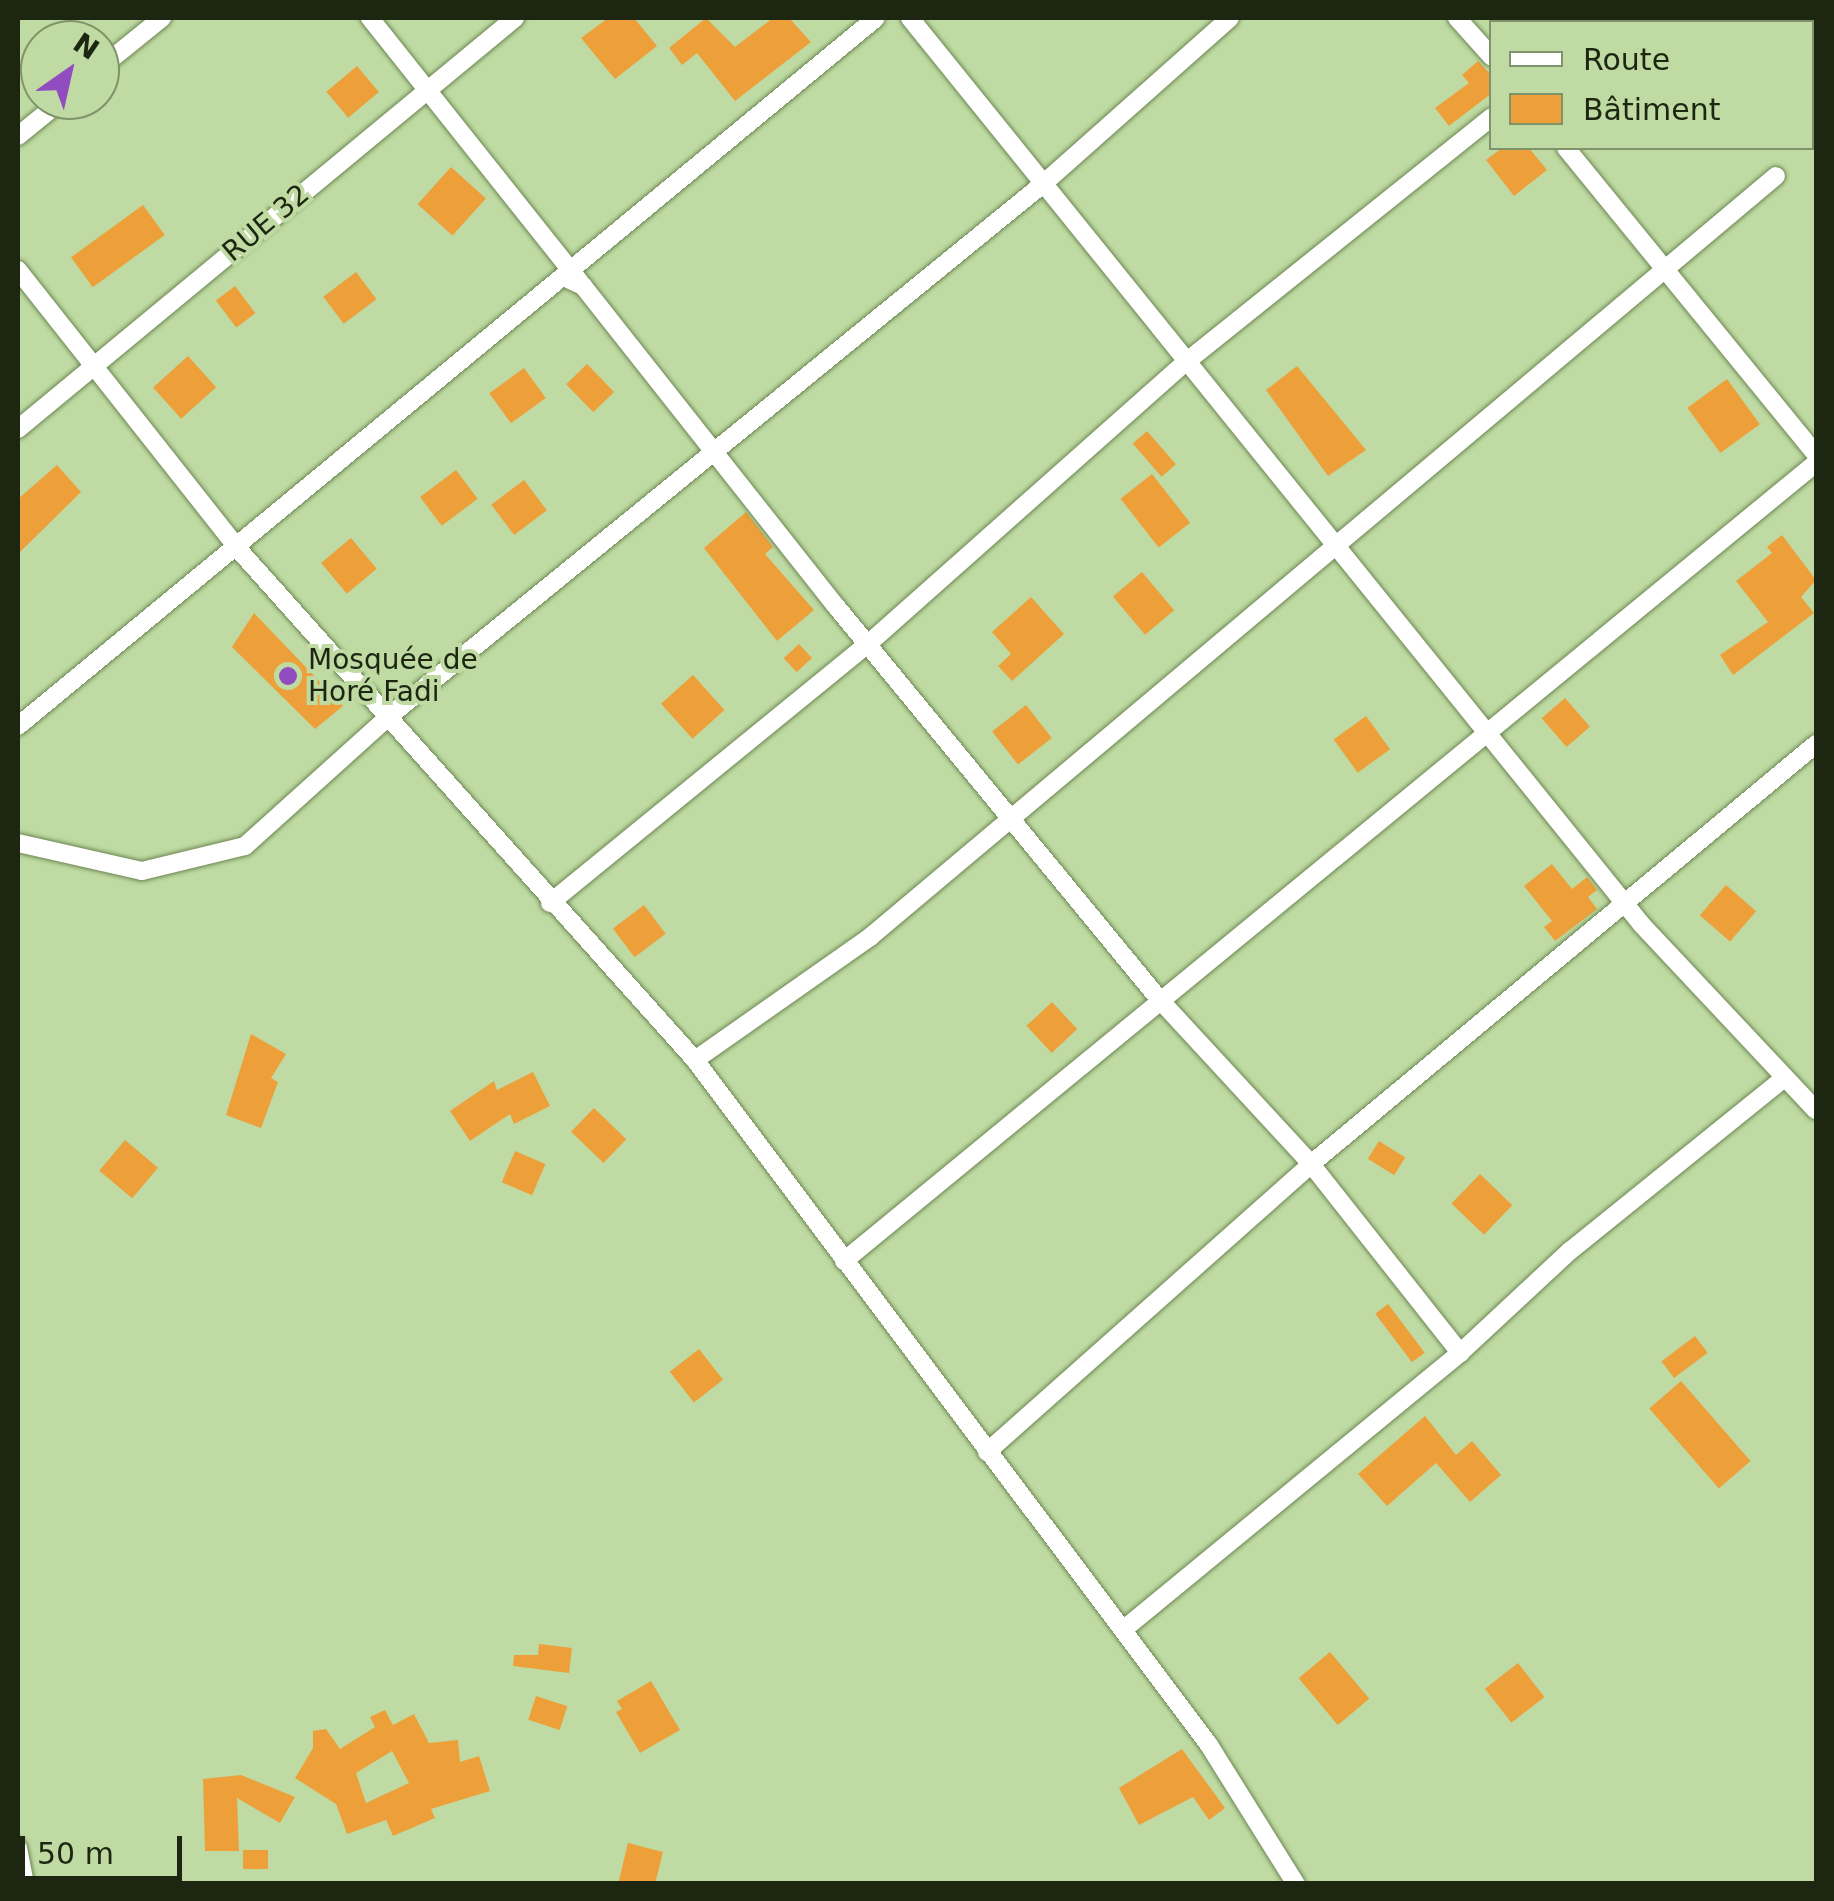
<!DOCTYPE html>
<meta charset="utf-8">
<style>
body{margin:0}
#map{position:relative;width:1834px;height:1901px;overflow:hidden;background:#bfdba3;font-family:"DejaVu Sans",sans-serif}
div>[style]{position:absolute}
.building>*{inset:0;background:#eda03a;transform-origin:0 0}
.roads{filter:drop-shadow(0 0 2px #6d8652) drop-shadow(0 0 2px #6d8652)}
.street>*{height:18px;margin:-9px;padding:0 9px;transform-origin:9px;border-radius:9px;background:#fff}
.dots>*{width:28px;height:28px;translate:-50% -50%;box-sizing:border-box;border:5px solid #bfdba3;border-radius:50%}
span{translate:-50% -50%;white-space:nowrap;text-align:center;line-height:1.15;-webkit-text-stroke:8px #bfdba3;paint-order:stroke}
.street-label{font-size:28px;color:#1c2611}
.poi-label{font-size:28px;color:#1c2611}
.left{translate:0 -50%;text-align:left}
.frame{position:absolute;inset:0;border:20px solid #1c2611;pointer-events:none}
.legend{position:absolute;left:1489px;top:20px;width:325px;height:130px;box-sizing:border-box;background:#bfdba3;border:2px solid #7e9369;margin:0;padding:12px 18px;list-style:none;font-size:30px;color:#1c2611}
.legend li{display:flex;align-items:center;gap:20px;height:50px}
.legend b{width:50px;border:2px solid #7e9369}
.north{position:absolute;left:20px;top:20px;width:100px;height:100px;box-sizing:border-box;background:#bfdba3;border:2px solid #7e9369;border-radius:50%;rotate:34deg;font-size:28px;font-weight:700;line-height:40px;text-align:center;color:#1c2611}
.north::after{content:'';display:block;margin:auto;width:35px;height:45px;background:#914cbf;clip-path:polygon(50% 0,100% 100%,50% 72%,0 100%)}
.scale{position:absolute;left:20px;top:1836px;width:162px;height:45px;box-sizing:border-box;border:5px solid #1c2611;border-top:0;padding-left:12px;font-size:30px;line-height:35px;white-space:nowrap;color:#1c2611;-webkit-text-stroke:8px #bfdba3;paint-order:stroke}
</style>
<div id="map">
<div class="building">
<i style="clip-path:polygon(608px 18px,634px 18px,657px 46px,615px 79px,581px 38px)"></i>
<i style="clip-path:polygon(706px 18px,735px 47px,773px 18px,789px 18px,811px 42px,735px 101px,697px 53px,682px 65px,669px 48px)"></i>
<i style="clip-path:polygon(1478px 61px,1492px 76px,1492px 93px,1449px 126px,1435px 108px,1469px 83px,1462px 75px)"></i>
<i style="left:357px;top:66px;width:34px;height:40px;rotate:50deg"></i>
<i style="clip-path:polygon(1502px 148px,1529px 148px,1547px 170px,1514px 196px,1486px 160px)"></i>
<i style="left:451px;top:167px;width:47px;height:50px;rotate:42deg"></i>
<i style="left:143px;top:205px;width:37px;height:89px;rotate:54deg"></i>
<i style="left:356px;top:272px;width:34px;height:41px;rotate:53deg"></i>
<i style="left:235px;top:286px;width:34px;height:24px;rotate:53deg"></i>
<i style="left:188px;top:356px;width:42px;height:47px;rotate:48deg"></i>
<i style="left:587px;top:364px;width:39px;height:29px;rotate:46deg"></i>
<i style="clip-path:polygon(1297px 366px,1366px 450px,1328px 476px,1266px 390px)"></i>
<i style="left:524px;top:368px;width:37px;height:43px;rotate:54deg"></i>
<i style="left:1727px;top:379px;width:56px;height:49px;rotate:54deg"></i>
<i style="left:1147px;top:431px;width:44px;height:19px;rotate:49deg"></i>
<i style="clip-path:polygon(57px 465px,81px 492px,18px 554px,18px 499px)"></i>
<i style="left:456px;top:470px;width:36px;height:45px;rotate:53deg"></i>
<i style="left:1152px;top:474px;width:62px;height:40px;rotate:52deg"></i>
<i style="left:524px;top:480px;width:38px;height:41px;rotate:53deg"></i>
<i style="clip-path:polygon(746px 512px,773px 547px,765px 554px,814px 610px,777px 641px,704px 548px)"></i>
<i style="clip-path:polygon(1782px 535px,1816px 580px,1801px 597px,1814px 613px,1733px 675px,1720px 655px,1768px 622px,1736px 581px,1772px 553px,1767px 547px)"></i>
<i style="left:351px;top:538px;width:40px;height:39px;rotate:50deg"></i>
<i style="left:1142px;top:572px;width:50px;height:38px;rotate:50deg"></i>
<i style="clip-path:polygon(1031px 597px,1064px 634px,1012px 681px,998px 666px,1011px 654px,992px 632px)"></i>
<i style="clip-path:polygon(254px 613px,343px 706px,315px 729px,232px 647px)"></i>
<i style="left:799px;top:644px;width:19px;height:21px;rotate:47deg"></i>
<i style="left:693px;top:675px;width:47px;height:43px;rotate:48deg"></i>
<i style="left:1565px;top:698px;width:38px;height:31px;rotate:49deg"></i>
<i style="left:1026px;top:705px;width:42px;height:43px;rotate:52deg"></i>
<i style="left:1366px;top:716px;width:41px;height:40px;rotate:54deg"></i>
<i style="clip-path:polygon(1552px 864px,1572px 889px,1587px 877px,1597px 890px,1588px 897px,1597px 909px,1555px 941px,1544px 927px,1552px 921px,1524px 886px)"></i>
<i style="left:1726px;top:885px;width:40px;height:40px;rotate:41deg"></i>
<i style="left:644px;top:905px;width:36px;height:39px;rotate:53deg"></i>
<i style="left:1052px;top:1002px;width:37px;height:35px;rotate:47deg"></i>
<i style="clip-path:polygon(251px 1034px,286px 1054px,271px 1078px,278px 1082px,261px 1128px,226px 1115px)"></i>
<i style="clip-path:polygon(533px 1072px,550px 1106px,514px 1124px,510px 1114px,470px 1141px,450px 1111px,494px 1081px,497px 1090px)"></i>
<i style="left:594px;top:1108px;width:45px;height:33px;rotate:44deg"></i>
<i style="left:125px;top:1140px;width:43px;height:40px;rotate:40deg"></i>
<i style="left:1379px;top:1141px;width:31px;height:21px;rotate:32deg"></i>
<i style="left:515px;top:1151px;width:33px;height:34px;rotate:23deg"></i>
<i style="left:1480px;top:1174px;width:45px;height:41px;rotate:44deg"></i>
<i style="left:1388px;top:1304px;width:61px;height:16px;rotate:53deg"></i>
<i style="left:1695px;top:1336px;width:21px;height:42px;rotate:53deg"></i>
<i style="left:699px;top:1349px;width:39px;height:37px;rotate:52deg"></i>
<i style="left:1681px;top:1381px;width:106px;height:42px;rotate:49deg"></i>
<i style="clip-path:polygon(1425px 1416px,1456px 1455px,1472px 1441px,1501px 1475px,1470px 1502px,1436px 1463px,1387px 1506px,1358px 1474px)"></i>
<i style="clip-path:polygon(539px 1644px,572px 1648px,569px 1673px,513px 1666px,514px 1655px,538px 1655px)"></i>
<i style="left:1330px;top:1652px;width:61px;height:41px;rotate:50deg"></i>
<i style="left:1518px;top:1663px;width:43px;height:42px;rotate:52deg"></i>
<i style="clip-path:polygon(651px 1681px,680px 1730px,640px 1753px,616px 1712px,622px 1709px,617px 1701px)"></i>
<i style="left:536px;top:1696px;width:33px;height:25px;rotate:18deg"></i>
<i style="clip-path:polygon(evenodd,385px 1710px,393px 1725px,414px 1714px,429px 1743px,458px 1740px,460px 1762px,479px 1756px,490px 1791px,431px 1809px,435px 1818px,393px 1836px,386px 1820px,347px 1834px,336px 1804px,295px 1778px,313px 1748px,313px 1731px,326px 1729px,340px 1749px,375px 1727px,370px 1717px,385px 1710px,392px 1751px,409px 1783px,366px 1803px,356px 1773px,392px 1751px)"></i>
<i style="clip-path:polygon(1182px 1749px,1225px 1808px,1209px 1820px,1193px 1797px,1139px 1825px,1119px 1788px)"></i>
<i style="clip-path:polygon(241px 1775px,295px 1797px,280px 1823px,237px 1798px,239px 1851px,205px 1851px,203px 1779px)"></i>
<i style="clip-path:polygon(628px 1843px,663px 1852px,655px 1884px,618px 1884px)"></i>
<i style="left:268px;top:1850px;width:19px;height:25px;rotate:90deg"></i>
</div>
<div class="roads">
<div class="street">
<i style="left:370px;top:18px;width:337px;rotate:51.5deg"></i>
<i style="left:910px;top:18px;width:1166px;rotate:51.09deg"></i>
<i style="left:1642px;top:925px;width:254px;rotate:46.8deg"></i>
<i style="left:1457px;top:18px;width:52px;rotate:48.1deg"></i>
<i style="left:1609px;top:22px;width:7px;rotate:-34deg"></i>
<i style="left:100px;top:68px;width:80px;rotate:-38.9deg"></i>
<i style="left:18px;top:136px;width:57px;rotate:-39.3deg"></i>
<i style="left:1566px;top:148px;width:396px;rotate:50.8deg"></i>
<i style="left:18px;top:270px;width:355px;rotate:51.7deg"></i>
<i style="left:238px;top:549px;width:686px;rotate:48.19deg"></i>
<i style="left:695px;top:1060px;width:856px;rotate:53.12deg"></i>
<i style="left:1209px;top:1745px;width:164px;rotate:58deg"></i>
<i style="left:566px;top:278px;width:19px;rotate:25deg"></i>
<i style="left:583px;top:286px;width:407px;rotate:51.7deg"></i>
<i style="left:835px;top:605px;width:510px;rotate:50.57deg"></i>
<i style="left:1159px;top:999px;width:224px;rotate:47.3deg"></i>
<i style="left:1311px;top:1164px;width:241px;rotate:51.7deg"></i>
<i style="left:1460px;top:1353px;width:151px;rotate:-42.9deg"></i>
<i style="left:1571px;top:1250px;width:271px;rotate:-38.9deg"></i>
<i style="left:18px;top:429px;width:645px;rotate:-39.59deg"></i>
<i style="left:18px;top:726px;width:1112px;rotate:-39.53deg"></i>
<i style="left:18px;top:843px;width:127px;rotate:12.7deg"></i>
<i style="left:142px;top:871px;width:106px;rotate:-13.6deg"></i>
<i style="left:245px;top:846px;width:191px;rotate:-42deg"></i>
<i style="left:387px;top:718px;width:846px;rotate:-39.15deg"></i>
<i style="left:1043px;top:184px;width:250px;rotate:-41.6deg"></i>
<i style="left:550px;top:903px;width:410px;rotate:-39.2deg"></i>
<i style="left:868px;top:644px;width:425px;rotate:-41.6deg"></i>
<i style="left:1186px;top:362px;width:392px;rotate:-38.7deg"></i>
<i style="left:695px;top:1060px;width:214px;rotate:-35.1deg"></i>
<i style="left:870px;top:937px;width:1183px;rotate:-40.03deg"></i>
<i style="left:844px;top:1261px;width:1258px;rotate:-39.39deg"></i>
<i style="left:987px;top:1452px;width:433px;rotate:-41.6deg"></i>
<i style="left:1311px;top:1164px;width:657px;rotate:-39.75deg"></i>
<i style="left:1124px;top:1629px;width:435px;rotate:-39.4deg"></i>
<i style="left:18px;top:1848px;width:37px;rotate:79deg"></i>
</div>
</div>
<div class="dots">
<i style="left:288px;top:676px;background:#914cbf"></i>
</div>
<div class="street-label">
<span style="left:266px;top:223px;rotate:-40deg">RUE 32</span>
</div>
<div class="poi-label">
<span class="left" style="left:308px;top:676px">Mosquée de<br>Horé Fadi</span>
</div>
<div class="frame"></div>
<ul class="legend">
<li><b style="height:12px;background:#fff"></b>Route</li>
<li><b style="height:28px;background:#eda03a"></b>Bâtiment</li>
</ul>
<div class="north">N</div>
<div class="scale">50 m</div>
</div>
